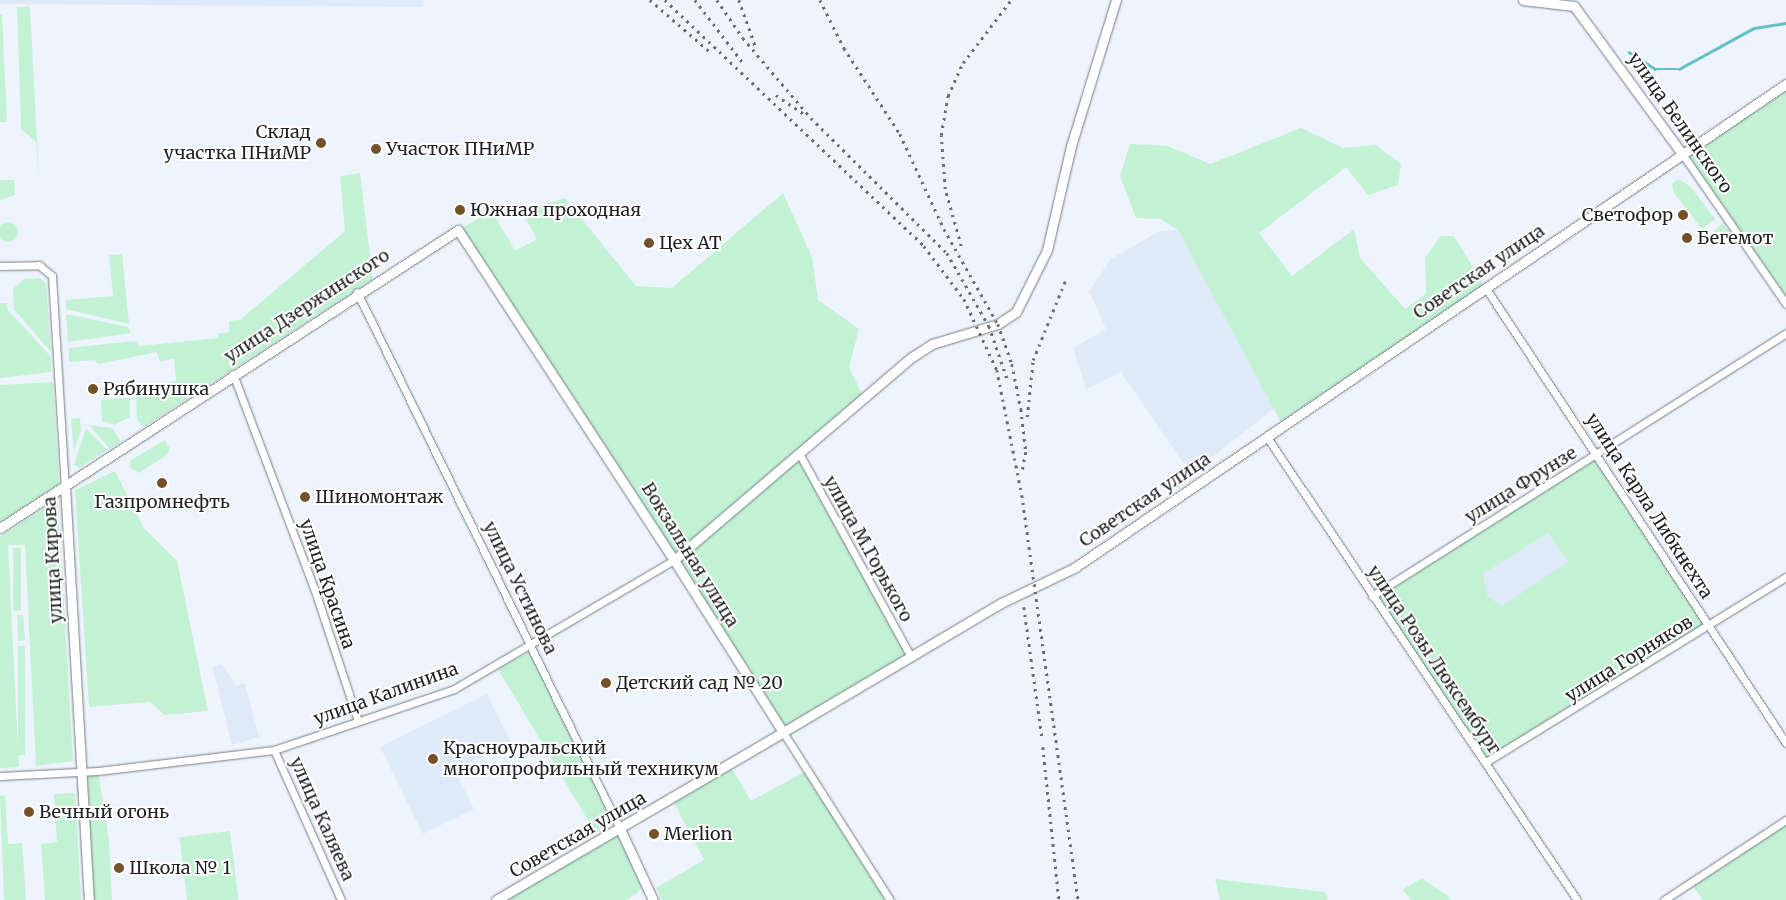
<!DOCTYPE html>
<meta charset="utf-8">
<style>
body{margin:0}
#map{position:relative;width:1786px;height:900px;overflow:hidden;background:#eef4fd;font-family:Merriweather,serif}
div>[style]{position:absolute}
.built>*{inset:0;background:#dfeaf9}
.green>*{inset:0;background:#c2f1d4;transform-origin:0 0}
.round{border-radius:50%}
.stream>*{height:2.5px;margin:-1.25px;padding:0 1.25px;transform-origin:1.25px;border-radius:1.25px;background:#65c1c5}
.roads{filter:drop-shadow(0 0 1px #757b82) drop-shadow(0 0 1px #757b82)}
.minor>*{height:7px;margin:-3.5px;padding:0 3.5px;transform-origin:3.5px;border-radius:3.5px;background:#fff}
.tertiary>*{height:9px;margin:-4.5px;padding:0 4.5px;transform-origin:4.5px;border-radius:4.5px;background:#fff}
.secondary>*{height:9px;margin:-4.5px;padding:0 4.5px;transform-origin:4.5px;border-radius:4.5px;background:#fff}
.rail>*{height:2.5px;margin-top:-1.25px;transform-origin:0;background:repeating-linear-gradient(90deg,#696c72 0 2.5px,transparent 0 7.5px)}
.dots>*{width:14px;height:14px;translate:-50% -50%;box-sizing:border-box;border:2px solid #fff;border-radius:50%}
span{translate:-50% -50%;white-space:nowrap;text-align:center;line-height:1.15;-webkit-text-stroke:4px #fff;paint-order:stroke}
.street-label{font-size:18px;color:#1f2124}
.poi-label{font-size:18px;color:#1f2124}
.right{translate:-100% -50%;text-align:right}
.left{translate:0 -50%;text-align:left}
</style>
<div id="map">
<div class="built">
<i style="clip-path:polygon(0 0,424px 0,423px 7px,0 4px)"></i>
<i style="clip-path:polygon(1178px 230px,1275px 408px,1198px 468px,1183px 463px,1121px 372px,1086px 389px,1073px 348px,1106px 329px,1089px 291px,1111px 259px,1160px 231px)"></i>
<i style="clip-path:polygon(1548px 533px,1568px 563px,1502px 607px,1488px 597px,1483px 574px)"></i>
<i style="clip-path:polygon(222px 664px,236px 686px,245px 683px,259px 737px,232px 745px,212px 666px)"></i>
<i style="clip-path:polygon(487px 694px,511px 743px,455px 770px,474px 809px,423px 834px,380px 747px)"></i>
</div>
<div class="green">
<i style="clip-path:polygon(17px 7px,30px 7px,39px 180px,36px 142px,21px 129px)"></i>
<i style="clip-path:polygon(0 15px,2px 15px,7px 122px,0 122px)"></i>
<i style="clip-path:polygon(1786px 84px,1786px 304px,1683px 155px)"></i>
<i style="clip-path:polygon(1301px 128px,1343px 148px,1376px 145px,1401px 164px,1398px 185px,1368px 195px,1346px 167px,1259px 233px,1292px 276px,1354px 229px,1360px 258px,1405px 309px,1426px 294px,1425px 258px,1441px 236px,1454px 236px,1485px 287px,1283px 426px,1178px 230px,1161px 219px,1136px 218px,1120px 176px,1130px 144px,1168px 146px,1210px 164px)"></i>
<i style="clip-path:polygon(360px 173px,373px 279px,144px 427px,137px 420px,136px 397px,176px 380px,174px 358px,160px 362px,157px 352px,98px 364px,95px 360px,69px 362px,69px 348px,135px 341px,140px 346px,218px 338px,218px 334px,229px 332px,229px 321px,240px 320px,345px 231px,340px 176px)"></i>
<i style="clip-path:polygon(1678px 179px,1690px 186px,1715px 219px,1702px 229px,1674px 193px,1672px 184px)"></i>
<i style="clip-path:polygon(0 180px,14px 180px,15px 195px,0 200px)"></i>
<i style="clip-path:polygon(783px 193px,812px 257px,818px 300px,859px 329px,849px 367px,864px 398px,800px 456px,911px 657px,783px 732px,458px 230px,492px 211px,515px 251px,537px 239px,522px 211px,565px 198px,636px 286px,672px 288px)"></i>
<i class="round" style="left:-2px;top:222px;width:20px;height:20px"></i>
<i style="clip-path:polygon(1723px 223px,1733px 236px,1712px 247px,1707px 238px)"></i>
<i style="clip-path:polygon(122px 254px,129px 324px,66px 309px,66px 300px,113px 296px,109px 255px)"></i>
<i style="clip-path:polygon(40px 278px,46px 284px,51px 352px,14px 309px,13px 289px,24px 279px)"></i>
<i style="clip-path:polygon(0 303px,7px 303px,8px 310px,51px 357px,51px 372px,0 378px)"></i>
<i style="clip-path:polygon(66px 314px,128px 327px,131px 333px,68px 342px)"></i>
<i style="clip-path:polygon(53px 382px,59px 484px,0 522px,0 385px)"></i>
<i style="clip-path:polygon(130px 398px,130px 417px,114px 425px,102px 421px,101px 400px)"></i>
<i style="clip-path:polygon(80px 418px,81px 430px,74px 451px,71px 419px)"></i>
<i style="clip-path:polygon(89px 425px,112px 428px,121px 442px,110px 449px)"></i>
<i style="clip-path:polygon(86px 428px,107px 450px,79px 468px,74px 465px)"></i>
<i style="clip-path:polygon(165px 440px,170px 449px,167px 455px,139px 473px,130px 468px,131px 460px)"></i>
<i style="clip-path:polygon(evenodd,1598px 454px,1710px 626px,1486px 762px,1372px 596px,1598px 454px,1548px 533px,1568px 562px,1502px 606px,1488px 597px,1483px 574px,1548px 533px)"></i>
<i style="clip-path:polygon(115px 471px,144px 528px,177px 561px,208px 711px,165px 715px,150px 702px,89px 707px,75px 490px)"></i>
<i style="clip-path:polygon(54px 501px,58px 503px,73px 761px,36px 766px,25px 545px,8px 545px,19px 767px,0 768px,0 537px)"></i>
<i style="left:13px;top:548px;width:8px;height:63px"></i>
<i style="clip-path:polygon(17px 615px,23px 615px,25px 640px,18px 641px)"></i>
<i style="left:18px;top:646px;width:7px;height:109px"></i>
<i style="clip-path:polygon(530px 652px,613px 822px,596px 834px,498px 669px)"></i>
<i style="clip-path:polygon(731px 767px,751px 801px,806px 771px,890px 900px,662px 900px,656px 888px,704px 860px,672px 799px)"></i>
<i style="clip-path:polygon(98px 771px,109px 841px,112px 900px,89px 900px,80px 772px)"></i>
<i style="clip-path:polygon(75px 793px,81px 900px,45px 900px,41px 844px,57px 842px,54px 794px)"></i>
<i style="clip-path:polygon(5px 795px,8px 844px,22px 843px,26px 900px,4px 900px,0 796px)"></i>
<i style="clip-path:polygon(1786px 820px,1786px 900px,1703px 900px,1690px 882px)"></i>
<i style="left:230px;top:831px;width:70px;height:51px;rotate:83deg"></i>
<i style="clip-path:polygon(621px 831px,642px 887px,637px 894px,625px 900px,493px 900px)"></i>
<i style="clip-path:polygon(1422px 878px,1449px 897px,1451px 900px,1412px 900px,1402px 890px)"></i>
<i style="clip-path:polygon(1215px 879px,1325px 892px,1328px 900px,1220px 900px)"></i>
</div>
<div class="stream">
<i style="left:1629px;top:52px;width:31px;rotate:33deg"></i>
<i style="left:1655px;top:69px;width:24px"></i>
<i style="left:1679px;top:69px;width:85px;rotate:-28.7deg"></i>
<i style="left:1754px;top:28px;width:32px;rotate:-9deg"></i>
</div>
<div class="roads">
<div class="minor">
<i style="left:1683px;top:155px;width:181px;rotate:55.3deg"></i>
<i style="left:0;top:266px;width:39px;rotate:-1deg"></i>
<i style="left:39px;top:265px;width:17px;rotate:40deg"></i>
<i style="left:52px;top:276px;width:210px;rotate:86.5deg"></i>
<i style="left:1485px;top:287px;width:546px;rotate:56.57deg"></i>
<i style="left:357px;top:292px;width:600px;rotate:63.9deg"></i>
<i style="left:233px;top:374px;width:229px;rotate:69.3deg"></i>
<i style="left:314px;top:588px;width:140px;rotate:71.7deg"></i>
<i style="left:1267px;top:437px;width:557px;rotate:56.2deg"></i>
<i style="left:800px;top:455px;width:230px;rotate:61.2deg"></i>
<i style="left:1372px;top:596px;width:490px;rotate:-32.4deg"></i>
<i style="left:783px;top:732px;width:199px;rotate:57.5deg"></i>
<i style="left:274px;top:750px;width:164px;rotate:65.9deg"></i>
<i style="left:1486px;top:762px;width:352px;rotate:-31.7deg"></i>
<i style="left:0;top:776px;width:98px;rotate:-2.9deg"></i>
<i style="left:98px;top:771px;width:177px;rotate:-6.8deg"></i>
<i style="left:274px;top:750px;width:190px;rotate:-18.7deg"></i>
<i style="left:454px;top:689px;width:255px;rotate:-30.4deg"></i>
<i style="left:1664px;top:900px;width:146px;rotate:-33.3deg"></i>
</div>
<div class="tertiary">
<i style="left:1523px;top:0;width:51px;rotate:6.7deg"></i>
<i style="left:1574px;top:6px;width:185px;rotate:53.8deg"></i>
<i style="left:65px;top:486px;width:415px;rotate:86.7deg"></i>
<i style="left:0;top:528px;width:546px;rotate:-33.05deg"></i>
<i style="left:458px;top:230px;width:394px;rotate:56.8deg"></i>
<i style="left:783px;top:732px;width:253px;rotate:-30.6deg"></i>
<i style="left:1001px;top:603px;width:81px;rotate:-25.6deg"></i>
<i style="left:1074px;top:568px;width:861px;rotate:-34.21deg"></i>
<i style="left:621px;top:831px;width:76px;rotate:65.1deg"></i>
</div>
<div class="secondary">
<i style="left:496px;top:900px;width:333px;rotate:-30.3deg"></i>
<i style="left:783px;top:732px;width:204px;rotate:-122.4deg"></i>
<i style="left:674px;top:560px;width:313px;rotate:-40.5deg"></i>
<i style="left:912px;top:357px;width:24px;rotate:-33deg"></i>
<i style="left:932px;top:344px;width:69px;rotate:-16.9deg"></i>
<i style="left:998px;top:324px;width:22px;rotate:-34deg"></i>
<i style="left:1016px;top:312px;width:69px;rotate:-63.4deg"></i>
<i style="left:1047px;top:250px;width:107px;rotate:-77deg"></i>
<i style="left:1071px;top:146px;width:153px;rotate:-72.9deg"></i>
</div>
</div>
<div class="rail">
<i style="left:650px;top:0;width:78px;rotate:40.8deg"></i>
<i style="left:665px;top:0;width:357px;rotate:43.5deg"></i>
<i style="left:924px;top:246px;width:66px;rotate:53deg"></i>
<i style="left:964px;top:299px;width:78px;rotate:65.1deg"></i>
<i style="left:997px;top:370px;width:127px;rotate:78.7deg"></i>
<i style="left:1022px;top:495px;width:409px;rotate:82.1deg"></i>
<i style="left:695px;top:0;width:81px;rotate:52.6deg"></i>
<i style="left:717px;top:0;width:46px;rotate:55.6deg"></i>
<i style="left:743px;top:38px;width:105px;rotate:49.6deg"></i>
<i style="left:811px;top:118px;width:192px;rotate:44.8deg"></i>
<i style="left:947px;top:253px;width:84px;rotate:60.1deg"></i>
<i style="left:989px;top:326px;width:55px;rotate:70.9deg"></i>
<i style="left:739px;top:0;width:48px;rotate:70.4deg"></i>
<i style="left:820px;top:0;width:54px;rotate:63.4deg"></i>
<i style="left:844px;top:48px;width:103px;rotate:56.9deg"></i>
<i style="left:900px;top:134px;width:105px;rotate:65.1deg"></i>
<i style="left:944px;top:229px;width:109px;rotate:60.4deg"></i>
<i style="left:998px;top:324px;width:42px;rotate:70.7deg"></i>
<i style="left:1012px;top:364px;width:46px;rotate:78.7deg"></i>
<i style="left:1021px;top:409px;width:43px;rotate:83.4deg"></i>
<i style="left:1026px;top:452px;width:21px;rotate:101deg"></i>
<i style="left:776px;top:95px;width:37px;rotate:34deg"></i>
<i style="left:961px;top:246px;width:59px;rotate:-105.7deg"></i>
<i style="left:945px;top:189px;width:54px;rotate:-94.2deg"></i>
<i style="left:941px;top:135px;width:40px;rotate:-80deg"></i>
<i style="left:948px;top:96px;width:36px;rotate:-66deg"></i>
<i style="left:963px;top:63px;width:79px;rotate:-52.7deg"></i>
<i style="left:1027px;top:417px;width:57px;rotate:-84deg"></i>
<i style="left:1033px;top:360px;width:85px;rotate:-67.9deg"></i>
<i style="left:1024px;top:607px;width:131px;rotate:82.1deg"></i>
<i style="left:1043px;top:747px;width:154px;rotate:84deg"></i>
</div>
<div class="dots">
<i style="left:321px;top:143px;background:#735129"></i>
<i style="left:376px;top:149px;background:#735129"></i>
<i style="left:460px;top:210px;background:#735129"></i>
<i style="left:1683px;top:215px;background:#735129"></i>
<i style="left:1687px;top:238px;background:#735129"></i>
<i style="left:649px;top:243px;background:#735129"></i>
<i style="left:93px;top:389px;background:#735129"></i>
<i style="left:162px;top:483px;background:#735129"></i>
<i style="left:305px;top:497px;background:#735129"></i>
<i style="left:606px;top:683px;background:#735129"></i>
<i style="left:433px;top:759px;background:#735129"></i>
<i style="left:29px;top:812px;background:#735129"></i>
<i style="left:654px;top:834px;background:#735129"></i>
<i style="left:119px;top:868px;background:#735129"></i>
</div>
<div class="street-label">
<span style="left:1680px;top:123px;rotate:55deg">улица Белинского</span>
<span style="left:1479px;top:272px;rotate:-34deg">Советская улица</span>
<span style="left:307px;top:306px;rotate:-33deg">улица Дзержинского</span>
<span style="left:1521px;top:485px;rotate:-32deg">улица Фрунзе</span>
<span style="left:1145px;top:500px;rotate:-34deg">Советская улица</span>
<span style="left:1649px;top:506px;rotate:57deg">улица Карла Либкнехта</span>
<span style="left:868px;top:549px;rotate:61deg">улица М.Горького</span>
<span style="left:690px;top:555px;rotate:58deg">Вокзальная улица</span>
<span style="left:53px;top:560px;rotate:-93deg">улица Кирова</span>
<span style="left:327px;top:584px;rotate:71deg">улица Красина</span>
<span style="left:520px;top:588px;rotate:64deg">улица Устинова</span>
<span style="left:1629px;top:659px;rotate:-32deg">улица Горняков</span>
<span style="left:1434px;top:660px;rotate:56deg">улица Розы Люксембург</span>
<span style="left:386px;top:694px;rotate:-20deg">улица Калинина</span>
<span style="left:322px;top:819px;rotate:66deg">улица Каляева</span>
<span style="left:578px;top:835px;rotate:-30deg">Советская улица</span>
</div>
<div class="poi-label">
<span class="right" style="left:311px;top:143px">Склад<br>участка ПНиМР</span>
<span class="left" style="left:386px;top:149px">Участок ПНиМР</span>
<span class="left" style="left:470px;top:210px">Южная проходная</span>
<span class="right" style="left:1673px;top:215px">Светофор</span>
<span class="left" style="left:1697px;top:238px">Бегемот</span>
<span class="left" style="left:659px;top:243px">Цех АТ</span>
<span class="left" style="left:103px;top:389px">Рябинушка</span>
<span class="left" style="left:315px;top:497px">Шиномонтаж</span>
<span style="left:162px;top:502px">Газпромнефть</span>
<span class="left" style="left:616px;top:683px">Детский сад № 20</span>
<span class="left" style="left:443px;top:759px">Красноуральский<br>многопрофильный техникум</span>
<span class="left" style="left:39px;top:812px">Вечный огонь</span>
<span class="left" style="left:664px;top:834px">Merlion</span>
<span class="left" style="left:129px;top:868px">Школа № 1</span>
</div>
</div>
